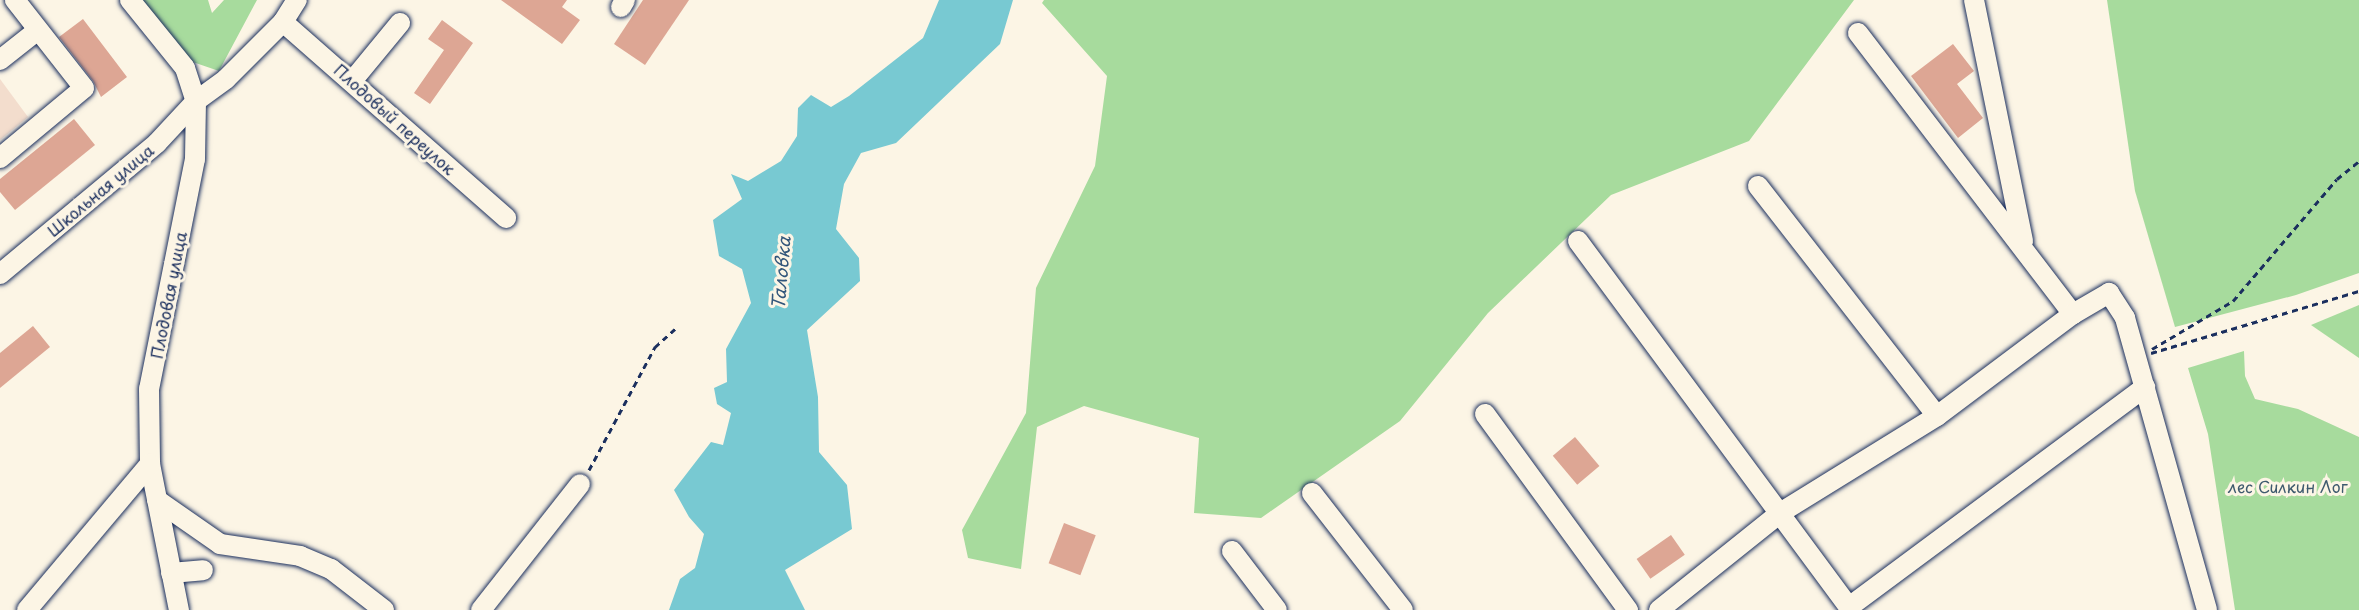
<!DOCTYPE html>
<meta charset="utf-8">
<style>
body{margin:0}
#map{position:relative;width:2359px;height:610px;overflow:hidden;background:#fcf5e5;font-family:"Playpen Sans",sans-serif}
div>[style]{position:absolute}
.built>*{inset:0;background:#f3ddcd}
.green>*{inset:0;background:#a7db9d}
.water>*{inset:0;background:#78c9d2}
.building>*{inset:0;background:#dda694;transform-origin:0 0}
.path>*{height:3px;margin-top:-1.5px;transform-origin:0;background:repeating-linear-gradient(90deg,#1b2f5e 0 6px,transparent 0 10.5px)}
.roads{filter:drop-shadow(0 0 2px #1b2f5e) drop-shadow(0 0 2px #1b2f5e)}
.minor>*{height:20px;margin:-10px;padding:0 10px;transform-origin:10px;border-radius:10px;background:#fcf5e5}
span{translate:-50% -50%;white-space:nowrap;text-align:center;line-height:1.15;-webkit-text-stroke:6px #fcf5e5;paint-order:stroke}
.street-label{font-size:16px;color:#1b2f5e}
.park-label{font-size:16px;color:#3e5a6e}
.water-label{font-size:18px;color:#32567b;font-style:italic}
</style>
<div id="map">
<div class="built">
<i style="clip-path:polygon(0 79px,28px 117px,0 140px)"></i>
</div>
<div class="green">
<i style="clip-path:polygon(136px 0,208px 0,212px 13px,224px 0,257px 0,219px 71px,181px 58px)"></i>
<i style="clip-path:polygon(1044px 0,1854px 0,1749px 141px,1611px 195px,1488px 313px,1400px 421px,1261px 518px,1194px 513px,1199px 438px,1084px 406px,1037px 427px,1021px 569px,968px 558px,962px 530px,1026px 413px,1036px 288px,1095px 166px,1107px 76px,1042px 3px)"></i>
<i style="clip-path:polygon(2107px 0,2359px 0,2359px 273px,2296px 295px,2175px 327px,2135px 191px)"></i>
<i style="clip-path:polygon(2359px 305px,2359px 358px,2311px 325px)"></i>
<i style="clip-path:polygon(2244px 351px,2245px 376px,2255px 399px,2298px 409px,2359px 437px,2359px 610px,2235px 610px,2208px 434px,2188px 368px)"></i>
</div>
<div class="water">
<i style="clip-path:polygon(939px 0,1013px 0,1000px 44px,896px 143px,861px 153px,844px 184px,836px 229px,859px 258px,860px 281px,807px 330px,818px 397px,819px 452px,847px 485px,852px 529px,785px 570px,805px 610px,669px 610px,680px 579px,695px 568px,704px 534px,689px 517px,674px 490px,711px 442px,723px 445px,731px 413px,717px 404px,714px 388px,727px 382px,726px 349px,751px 303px,742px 269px,719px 256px,713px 220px,742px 199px,731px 174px,748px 181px,781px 161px,797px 136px,798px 108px,811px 95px,831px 107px,849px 96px,923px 38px)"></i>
</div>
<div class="building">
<i style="clip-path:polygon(501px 0,567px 0,562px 7px,580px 20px,562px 44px)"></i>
<i style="clip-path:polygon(643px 0,689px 0,645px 65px,614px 44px)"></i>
<i style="clip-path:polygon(83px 19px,127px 77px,101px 97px,93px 81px,59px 37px)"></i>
<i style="clip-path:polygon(442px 20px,473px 43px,430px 104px,414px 93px,444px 50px,428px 39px)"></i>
<i style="clip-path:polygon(1953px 44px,1974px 71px,1957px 84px,1983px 118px,1958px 138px,1911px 76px)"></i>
<i style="clip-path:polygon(74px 119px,95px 145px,15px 210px,0 192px,0 179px)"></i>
<i style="clip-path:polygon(33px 326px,50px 347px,0 388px,0 353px)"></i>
<i style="left:1575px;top:437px;width:38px;height:29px;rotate:50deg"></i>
<i style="left:1064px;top:523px;width:34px;height:43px;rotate:21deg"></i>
<i style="left:1671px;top:535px;width:24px;height:42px;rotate:55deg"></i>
</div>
<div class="path">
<i style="left:2152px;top:349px;width:94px;rotate:-30.7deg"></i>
<i style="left:2233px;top:301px;width:160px;rotate:-49.6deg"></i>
<i style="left:2337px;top:179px;width:28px;rotate:-39deg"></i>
<i style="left:2151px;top:353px;width:217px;rotate:-16.6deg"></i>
<i style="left:589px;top:470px;width:140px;rotate:-61.8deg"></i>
<i style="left:655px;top:347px;width:27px;rotate:-42deg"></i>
</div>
<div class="roads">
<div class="minor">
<i style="left:130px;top:0;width:87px;rotate:51deg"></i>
<i style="left:185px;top:68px;width:35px;rotate:72deg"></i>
<i style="left:196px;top:101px;width:58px;rotate:91deg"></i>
<i style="left:195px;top:159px;width:235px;rotate:101.3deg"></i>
<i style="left:149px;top:389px;width:75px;rotate:89.2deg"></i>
<i style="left:150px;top:464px;width:149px;rotate:78.8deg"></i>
<i style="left:1974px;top:0;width:246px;rotate:78.5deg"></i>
<i style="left:621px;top:7px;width:8px;rotate:-60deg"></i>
<i style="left:283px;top:22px;width:297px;rotate:41.3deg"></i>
<i style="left:1858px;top:33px;width:354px;rotate:52.6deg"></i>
<i style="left:0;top:60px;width:48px;rotate:-38.3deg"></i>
<i style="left:353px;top:80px;width:74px;rotate:-50.5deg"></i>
<i style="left:0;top:158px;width:109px;rotate:-39.8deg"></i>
<i style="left:84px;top:88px;width:112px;rotate:-128.1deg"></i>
<i style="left:1758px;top:186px;width:291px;rotate:52.1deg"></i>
<i style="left:1578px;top:241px;width:459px;rotate:53.5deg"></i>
<i style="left:0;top:274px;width:204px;rotate:-39.8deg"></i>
<i style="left:157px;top:143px;width:57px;rotate:-47.1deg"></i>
<i style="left:196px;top:101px;width:37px;rotate:-36deg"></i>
<i style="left:226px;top:79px;width:81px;rotate:-45deg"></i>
<i style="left:283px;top:22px;width:26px;rotate:-58deg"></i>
<i style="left:1485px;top:414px;width:243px;rotate:53.9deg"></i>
<i style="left:1312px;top:493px;width:148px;rotate:52.1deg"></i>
<i style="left:157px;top:500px;width:77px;rotate:34.9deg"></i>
<i style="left:220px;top:544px;width:81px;rotate:8.5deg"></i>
<i style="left:300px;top:556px;width:34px;rotate:23deg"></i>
<i style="left:331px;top:569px;width:67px;rotate:37.7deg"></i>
<i style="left:1232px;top:551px;width:74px;rotate:52.7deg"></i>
<i style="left:171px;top:573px;width:32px;rotate:-5deg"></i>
<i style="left:1849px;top:607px;width:369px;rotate:-36.6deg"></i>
<i style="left:27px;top:610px;width:191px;rotate:-49.9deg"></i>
<i style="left:481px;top:610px;width:160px;rotate:-51.8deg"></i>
<i style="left:1659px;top:610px;width:155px;rotate:-38.7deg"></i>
<i style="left:1780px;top:513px;width:185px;rotate:-31.7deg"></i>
<i style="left:1937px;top:416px;width:170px;rotate:-36.9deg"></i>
<i style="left:2073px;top:314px;width:42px;rotate:-30.3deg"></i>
<i style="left:2109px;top:293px;width:30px;rotate:57deg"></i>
<i style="left:2125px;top:318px;width:303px;rotate:74.3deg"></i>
</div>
</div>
<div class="street-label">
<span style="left:395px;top:119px;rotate:42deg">Плодовый переулок</span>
<span style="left:100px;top:190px;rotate:-40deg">Школьная улица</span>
<span style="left:168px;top:295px;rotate:-79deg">Плодовая улица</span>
</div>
<div class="park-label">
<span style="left:2288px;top:486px">лес Силкин Лог</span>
</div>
<div class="water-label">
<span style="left:781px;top:273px;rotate:-85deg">Таловка</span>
</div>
</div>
